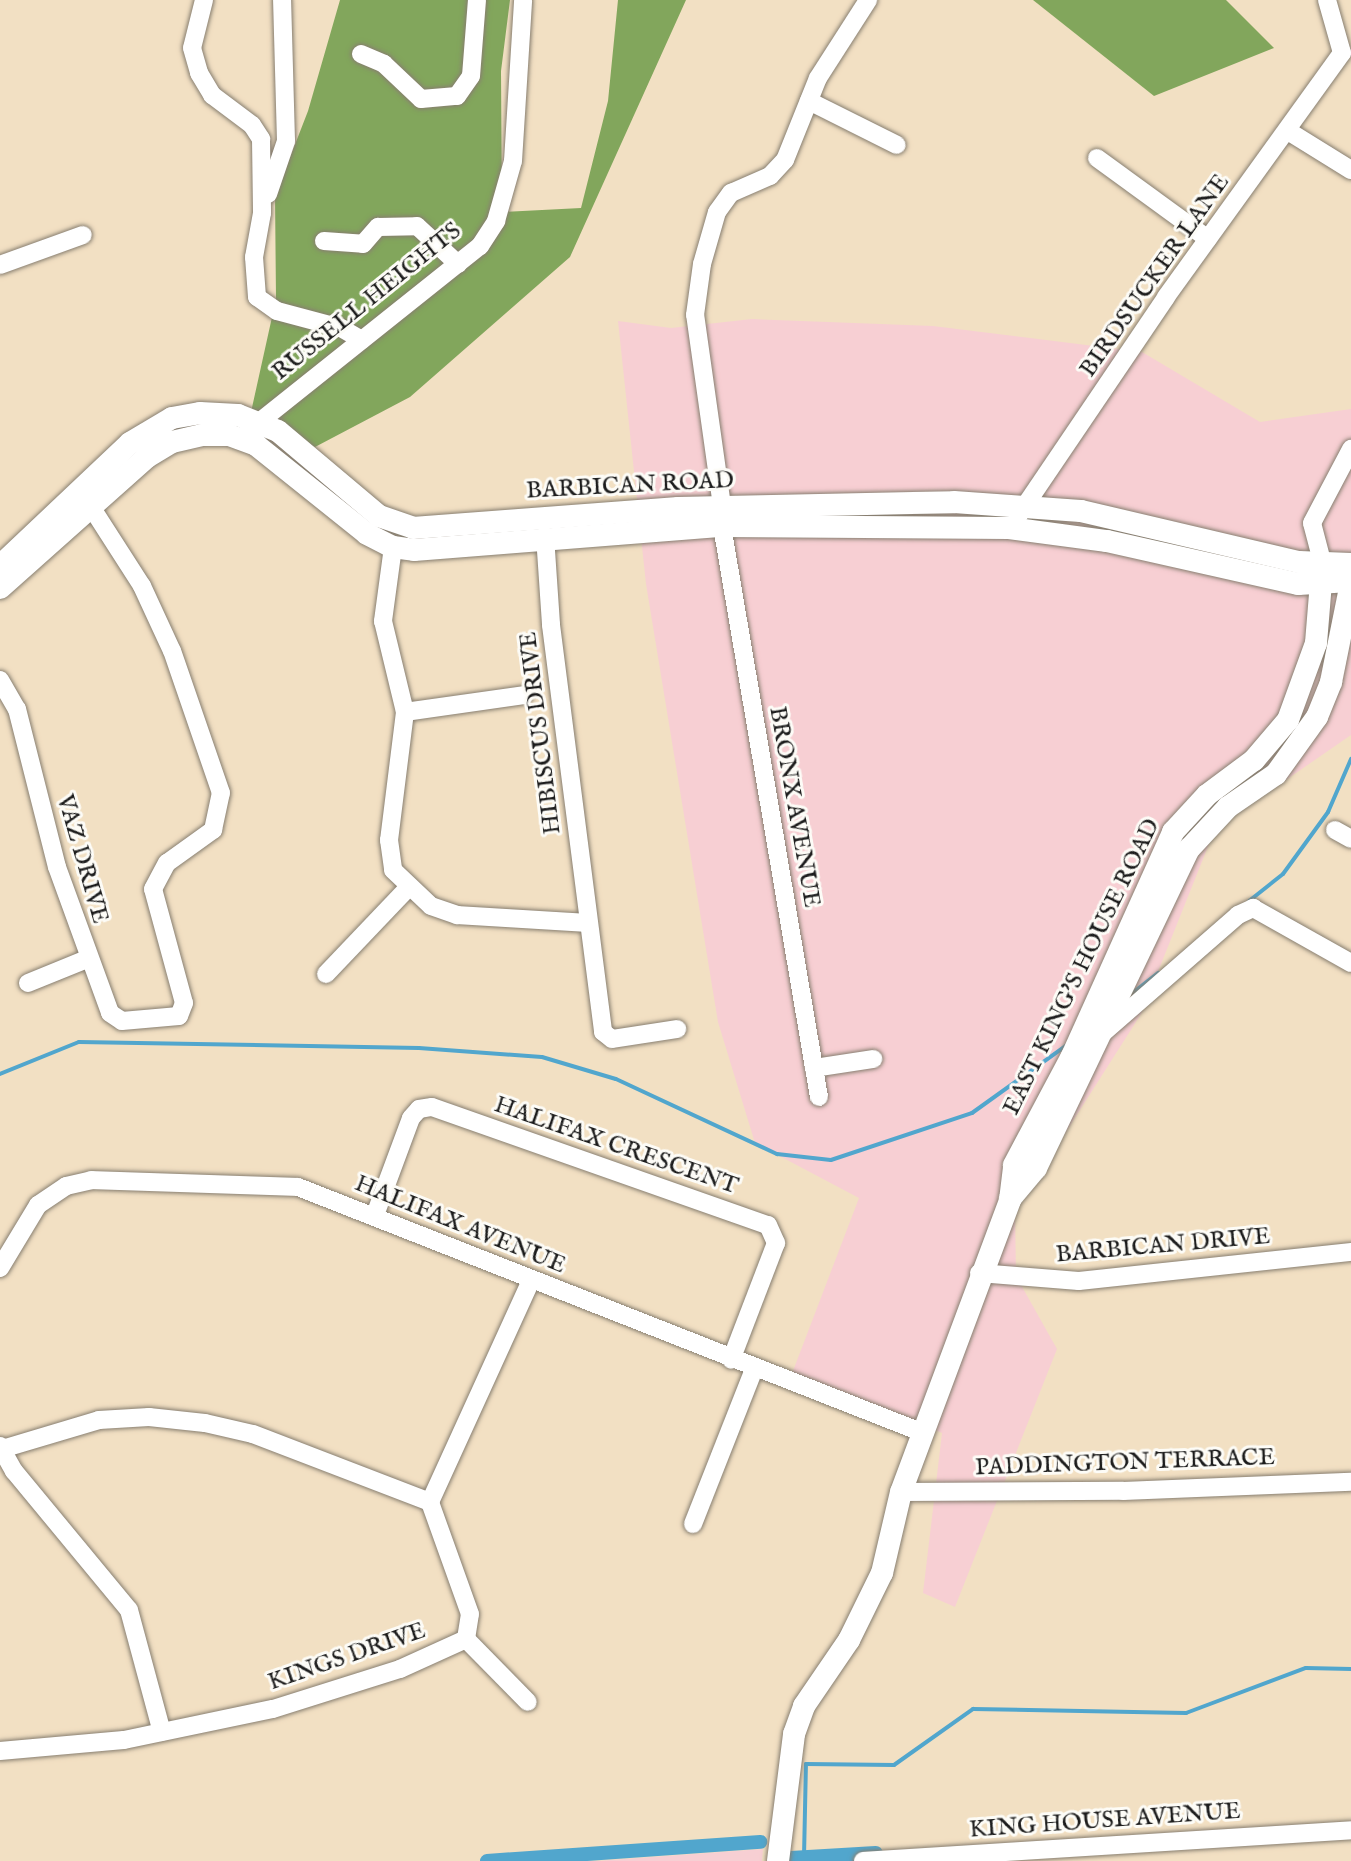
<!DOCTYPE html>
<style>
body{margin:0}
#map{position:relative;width:1351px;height:1861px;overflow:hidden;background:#f2e0c3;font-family:"IM FELL English",serif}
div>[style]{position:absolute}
.built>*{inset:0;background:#f7cfd3}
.forest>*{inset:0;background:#82a65c}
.stream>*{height:4px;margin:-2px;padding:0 2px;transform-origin:2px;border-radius:2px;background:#51a6cd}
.canal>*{height:14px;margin:-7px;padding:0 7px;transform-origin:7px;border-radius:7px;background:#51a6cd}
.roads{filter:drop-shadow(0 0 2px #877e70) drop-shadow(0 0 2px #877e70)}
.minor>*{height:18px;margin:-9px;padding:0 9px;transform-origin:9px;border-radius:9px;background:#fff}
.major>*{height:22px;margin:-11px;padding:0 11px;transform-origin:11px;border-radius:11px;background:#fff}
span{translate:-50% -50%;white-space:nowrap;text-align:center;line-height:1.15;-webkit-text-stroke:6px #fdfcf7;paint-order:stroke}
.street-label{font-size:24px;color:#1c1c1c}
</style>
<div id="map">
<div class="built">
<i style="clip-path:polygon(752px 319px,933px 326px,1142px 352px,1260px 422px,1351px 409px,1351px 735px,1215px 829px,1141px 1014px,1015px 1212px,1016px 1276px,1057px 1349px,955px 1607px,923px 1593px,942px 1433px,906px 1416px,788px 1384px,859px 1198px,755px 1143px,718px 1022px,646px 584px,618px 321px,671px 328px)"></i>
<i style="clip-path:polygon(763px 1849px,762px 1861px,596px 1861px)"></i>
</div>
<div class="forest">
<i style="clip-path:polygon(340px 0,510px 0,501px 71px,502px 212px,581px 208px,608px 101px,618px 0,686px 0,570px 257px,410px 397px,315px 447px,251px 412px,276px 299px,275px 196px,308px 111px)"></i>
<i style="clip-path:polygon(1033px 0,1226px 0,1274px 48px,1154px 96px)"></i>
</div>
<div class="stream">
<i style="left:1249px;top:901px;width:43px;rotate:-38.5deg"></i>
<i style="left:1283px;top:874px;width:77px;rotate:-54deg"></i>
<i style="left:1328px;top:812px;width:58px;rotate:-66.5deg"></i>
<i style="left:1130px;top:995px;width:36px;rotate:-38deg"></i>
<i style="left:0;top:1074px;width:85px;rotate:-22.1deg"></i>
<i style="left:79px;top:1042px;width:340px;rotate:1deg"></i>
<i style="left:419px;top:1048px;width:123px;rotate:4.2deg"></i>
<i style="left:542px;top:1057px;width:77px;rotate:16.6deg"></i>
<i style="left:616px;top:1079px;width:178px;rotate:25deg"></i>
<i style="left:777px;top:1154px;width:54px;rotate:6.3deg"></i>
<i style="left:831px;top:1160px;width:149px;rotate:-18.4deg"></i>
<i style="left:972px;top:1113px;width:117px;rotate:-35.6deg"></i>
<i style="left:804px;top:1857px;width:93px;rotate:-88.8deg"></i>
<i style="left:806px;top:1764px;width:88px;rotate:0.7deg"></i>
<i style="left:894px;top:1765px;width:97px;rotate:-35.3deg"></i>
<i style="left:973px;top:1709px;width:213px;rotate:1.1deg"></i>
<i style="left:1186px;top:1713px;width:128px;rotate:-20.6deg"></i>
<i style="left:1306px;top:1668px;width:45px;rotate:1.3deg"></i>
</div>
<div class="canal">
<i style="left:791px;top:1858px;width:85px;rotate:-3.4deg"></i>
<i style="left:487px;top:1861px;width:274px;rotate:-4deg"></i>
</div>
<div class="roads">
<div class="minor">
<i style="left:204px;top:0;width:49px;rotate:104deg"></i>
<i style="left:192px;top:48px;width:26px;rotate:74deg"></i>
<i style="left:199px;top:73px;width:26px;rotate:59deg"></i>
<i style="left:212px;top:95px;width:50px;rotate:36.9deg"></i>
<i style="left:252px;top:125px;width:17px;rotate:57deg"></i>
<i style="left:261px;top:139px;width:74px;rotate:89.2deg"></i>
<i style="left:262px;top:213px;width:45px;rotate:100.3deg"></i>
<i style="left:254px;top:257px;width:40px;rotate:85.7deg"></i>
<i style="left:257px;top:297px;width:24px;rotate:35deg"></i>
<i style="left:277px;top:311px;width:66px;rotate:14.9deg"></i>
<i style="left:341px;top:328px;width:24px;rotate:30deg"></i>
<i style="left:1327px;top:0;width:55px;rotate:74.2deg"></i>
<i style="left:361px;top:54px;width:25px;rotate:23deg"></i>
<i style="left:384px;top:64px;width:51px;rotate:43.4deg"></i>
<i style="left:421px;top:99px;width:36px;rotate:-5deg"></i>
<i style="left:457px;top:96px;width:24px;rotate:-55deg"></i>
<i style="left:471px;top:76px;width:76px;rotate:-85.5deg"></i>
<i style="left:809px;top:101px;width:98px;rotate:26.6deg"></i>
<i style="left:1288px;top:131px;width:74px;rotate:31.8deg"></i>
<i style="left:1097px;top:158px;width:137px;rotate:36.1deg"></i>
<i style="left:268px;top:194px;width:56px;rotate:-71.2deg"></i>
<i style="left:286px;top:141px;width:141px;rotate:-91.6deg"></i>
<i style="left:324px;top:241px;width:39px;rotate:4deg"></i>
<i style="left:363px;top:244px;width:23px;rotate:-49deg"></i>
<i style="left:378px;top:227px;width:39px;rotate:-1deg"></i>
<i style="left:417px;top:226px;width:56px;rotate:42.8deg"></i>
<i style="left:0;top:265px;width:88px;rotate:-19.9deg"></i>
<i style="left:248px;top:431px;width:297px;rotate:-38.6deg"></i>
<i style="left:480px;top:246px;width:30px;rotate:-57deg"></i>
<i style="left:496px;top:221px;width:62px;rotate:-74.2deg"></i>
<i style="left:513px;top:161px;width:161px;rotate:-86.4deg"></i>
<i style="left:722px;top:506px;width:193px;rotate:-98deg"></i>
<i style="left:695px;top:315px;width:51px;rotate:-82.2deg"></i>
<i style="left:702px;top:264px;width:54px;rotate:-73.9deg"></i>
<i style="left:717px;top:212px;width:24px;rotate:-54deg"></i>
<i style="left:731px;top:193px;width:43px;rotate:-23.6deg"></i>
<i style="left:770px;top:176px;width:22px;rotate:-47deg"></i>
<i style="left:785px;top:160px;width:88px;rotate:-68.1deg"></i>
<i style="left:818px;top:78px;width:93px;rotate:-57.3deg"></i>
<i style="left:1018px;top:516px;width:264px;rotate:-55.9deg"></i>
<i style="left:1166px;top:297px;width:301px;rotate:-54.2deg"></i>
<i style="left:722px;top:526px;width:579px;rotate:80.36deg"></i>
<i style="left:545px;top:536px;width:89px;rotate:86.1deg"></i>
<i style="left:551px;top:625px;width:410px;rotate:82.7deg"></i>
<i style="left:603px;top:1032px;width:11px;rotate:38deg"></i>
<i style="left:612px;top:1039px;width:66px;rotate:-8.7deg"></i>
<i style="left:393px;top:547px;width:75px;rotate:97.7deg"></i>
<i style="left:383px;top:621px;width:94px;rotate:76.4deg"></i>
<i style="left:405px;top:712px;width:129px;rotate:97.1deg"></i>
<i style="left:389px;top:840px;width:30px;rotate:82deg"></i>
<i style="left:393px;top:870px;width:52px;rotate:43.5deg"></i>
<i style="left:431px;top:906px;width:28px;rotate:19deg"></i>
<i style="left:457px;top:915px;width:131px;rotate:3.5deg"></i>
<i style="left:1323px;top:565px;width:43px;rotate:-104.7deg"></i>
<i style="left:1312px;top:523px;width:84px;rotate:-62.2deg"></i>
<i style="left:0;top:680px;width:34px;rotate:60deg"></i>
<i style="left:17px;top:709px;width:163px;rotate:75.8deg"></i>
<i style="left:57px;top:867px;width:155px;rotate:70deg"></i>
<i style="left:110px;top:1013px;width:14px;rotate:34deg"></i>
<i style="left:122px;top:1021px;width:57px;rotate:-5deg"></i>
<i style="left:179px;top:1016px;width:14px;rotate:-69deg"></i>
<i style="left:184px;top:1003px;width:118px;rotate:-105.2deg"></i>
<i style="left:153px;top:889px;width:30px;rotate:-62deg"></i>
<i style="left:167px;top:863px;width:57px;rotate:-35.7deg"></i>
<i style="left:213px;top:830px;width:38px;rotate:-78deg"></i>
<i style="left:221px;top:793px;width:150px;rotate:-109deg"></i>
<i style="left:172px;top:651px;width:72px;rotate:-114.8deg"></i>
<i style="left:142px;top:586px;width:93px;rotate:-122.7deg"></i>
<i style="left:405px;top:712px;width:120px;rotate:-8.1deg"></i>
<i style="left:1335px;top:830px;width:18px;rotate:29deg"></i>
<i style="left:326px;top:974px;width:117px;rotate:-46.4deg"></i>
<i style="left:28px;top:983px;width:64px;rotate:-22.1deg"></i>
<i style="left:1104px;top:1032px;width:178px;rotate:-41.1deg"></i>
<i style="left:1238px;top:915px;width:17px;rotate:-25deg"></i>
<i style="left:1253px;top:908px;width:112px;rotate:29.3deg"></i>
<i style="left:814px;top:1068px;width:60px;rotate:-8.7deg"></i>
<i style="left:375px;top:1215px;width:103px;rotate:-69.6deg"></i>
<i style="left:411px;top:1118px;width:12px;rotate:-48deg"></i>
<i style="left:419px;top:1109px;width:13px;rotate:-9deg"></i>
<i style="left:432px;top:1107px;width:356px;rotate:19.4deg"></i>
<i style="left:768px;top:1225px;width:20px;rotate:66deg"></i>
<i style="left:776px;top:1243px;width:125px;rotate:111deg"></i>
<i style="left:0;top:1268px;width:74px;rotate:-58.9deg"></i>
<i style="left:38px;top:1205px;width:34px;rotate:-34deg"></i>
<i style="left:66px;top:1186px;width:26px;rotate:-13deg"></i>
<i style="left:91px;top:1180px;width:207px;rotate:1.9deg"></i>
<i style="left:298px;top:1187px;width:669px;rotate:21.47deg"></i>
<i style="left:979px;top:1273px;width:100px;rotate:4.6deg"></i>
<i style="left:1079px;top:1281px;width:274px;rotate:-6.1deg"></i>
<i style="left:0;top:1446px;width:29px;rotate:61deg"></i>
<i style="left:14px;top:1471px;width:180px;rotate:50.4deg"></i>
<i style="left:129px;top:1610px;width:126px;rotate:74.9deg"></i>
<i style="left:2px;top:1449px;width:101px;rotate:-16.6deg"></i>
<i style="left:99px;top:1420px;width:50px;rotate:-3.4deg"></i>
<i style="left:149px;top:1417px;width:56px;rotate:6.1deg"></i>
<i style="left:205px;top:1423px;width:49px;rotate:12.9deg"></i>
<i style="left:253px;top:1434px;width:190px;rotate:21deg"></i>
<i style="left:901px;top:1492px;width:222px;rotate:-0.3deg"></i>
<i style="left:1123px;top:1491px;width:228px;rotate:-2.3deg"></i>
<i style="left:693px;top:1524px;width:167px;rotate:-68.5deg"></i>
<i style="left:466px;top:1639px;width:88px;rotate:45.5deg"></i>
<i style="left:0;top:1751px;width:124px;rotate:-5.1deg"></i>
<i style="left:124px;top:1740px;width:152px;rotate:-11.8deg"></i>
<i style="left:273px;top:1709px;width:133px;rotate:-17.5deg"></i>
<i style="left:400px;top:1669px;width:72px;rotate:-24.4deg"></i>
<i style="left:466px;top:1639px;width:25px;rotate:-81deg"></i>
<i style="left:470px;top:1614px;width:119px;rotate:-109.7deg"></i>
<i style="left:430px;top:1502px;width:244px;rotate:-65.5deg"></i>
<i style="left:863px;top:1861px;width:489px;rotate:-3.6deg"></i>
</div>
<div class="major">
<i style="left:0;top:566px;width:179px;rotate:-43.4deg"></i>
<i style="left:130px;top:443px;width:49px;rotate:-30.8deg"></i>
<i style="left:172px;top:418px;width:28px;rotate:-10deg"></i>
<i style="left:200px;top:413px;width:38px;rotate:3deg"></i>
<i style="left:238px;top:415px;width:43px;rotate:21.8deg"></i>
<i style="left:278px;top:431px;width:132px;rotate:40.1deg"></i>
<i style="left:379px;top:516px;width:36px;rotate:19deg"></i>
<i style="left:413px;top:528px;width:266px;rotate:-4.3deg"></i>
<i style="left:678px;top:508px;width:276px;rotate:-1.2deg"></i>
<i style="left:954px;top:502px;width:127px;rotate:4.1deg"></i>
<i style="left:1081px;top:511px;width:224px;rotate:13.2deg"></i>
<i style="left:1299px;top:562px;width:52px;rotate:2.2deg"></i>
<i style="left:0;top:588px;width:197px;rotate:-41.7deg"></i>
<i style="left:147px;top:457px;width:29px;rotate:-31deg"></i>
<i style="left:172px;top:442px;width:31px;rotate:-13deg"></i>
<i style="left:202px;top:435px;width:27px"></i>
<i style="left:229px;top:435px;width:29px;rotate:20deg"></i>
<i style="left:256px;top:445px;width:142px;rotate:38.7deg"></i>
<i style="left:367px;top:534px;width:29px;rotate:27deg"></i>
<i style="left:393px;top:547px;width:21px;rotate:8deg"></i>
<i style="left:414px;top:550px;width:309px;rotate:-4.5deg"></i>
<i style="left:722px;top:526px;width:287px;rotate:0.4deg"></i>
<i style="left:1009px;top:528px;width:99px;rotate:7.6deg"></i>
<i style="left:1107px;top:541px;width:196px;rotate:12.7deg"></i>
<i style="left:1298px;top:584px;width:53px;rotate:-3.2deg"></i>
<i style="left:1010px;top:1199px;width:40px;rotate:-50deg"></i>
<i style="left:1036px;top:1168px;width:354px;rotate:-64.4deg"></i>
<i style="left:1189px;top:849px;width:57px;rotate:-47.1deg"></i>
<i style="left:1228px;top:807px;width:58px;rotate:-34.5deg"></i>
<i style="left:1276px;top:774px;width:70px;rotate:-54.3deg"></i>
<i style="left:1317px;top:717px;width:38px;rotate:-68deg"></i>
<i style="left:1331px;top:682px;width:101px;rotate:-78.6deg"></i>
<i style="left:778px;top:1861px;width:128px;rotate:-82.8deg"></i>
<i style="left:794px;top:1734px;width:30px;rotate:-70deg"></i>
<i style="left:804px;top:1706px;width:80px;rotate:-55.7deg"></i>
<i style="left:849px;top:1640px;width:75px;rotate:-63.8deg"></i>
<i style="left:882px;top:1573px;width:83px;rotate:-76.8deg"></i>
<i style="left:901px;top:1492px;width:312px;rotate:-69.5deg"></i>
<i style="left:1010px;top:1200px;width:35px;rotate:-83deg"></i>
<i style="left:1014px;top:1165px;width:123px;rotate:-62deg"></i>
<i style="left:1072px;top:1056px;width:246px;rotate:-65.7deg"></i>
<i style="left:1173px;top:832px;width:50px;rotate:-47.4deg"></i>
<i style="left:1207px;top:795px;width:59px;rotate:-36.7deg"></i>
<i style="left:1254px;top:760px;width:52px;rotate:-49.6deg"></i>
<i style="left:1288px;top:720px;width:82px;rotate:-70deg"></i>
<i style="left:1316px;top:643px;width:73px;rotate:-85.3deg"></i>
</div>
</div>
<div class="street-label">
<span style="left:1155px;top:276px;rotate:-55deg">BIRDSUCKER LANE</span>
<span style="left:367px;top:302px;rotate:-39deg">RUSSELL HEIGHTS</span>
<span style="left:630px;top:486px;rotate:-3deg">BARBICAN ROAD</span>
<span style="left:541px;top:733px;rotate:-97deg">HIBISCUS DRIVE</span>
<span style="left:794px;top:807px;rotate:80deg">BRONX AVENUE</span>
<span style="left:82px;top:859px;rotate:74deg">VAZ DRIVE</span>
<span style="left:1082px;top:967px;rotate:-64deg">EAST KING'S HOUSE ROAD</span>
<span style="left:616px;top:1146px;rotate:19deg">HALIFAX CRESCENT</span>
<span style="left:460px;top:1225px;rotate:22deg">HALIFAX AVENUE</span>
<span style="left:1163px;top:1246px;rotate:-5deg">BARBICAN DRIVE</span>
<span style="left:1125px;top:1463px;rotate:-2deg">PADDINGTON TERRACE</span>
<span style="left:347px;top:1657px;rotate:-19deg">KINGS DRIVE</span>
<span style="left:1105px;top:1821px;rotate:-4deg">KING HOUSE AVENUE</span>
</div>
</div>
